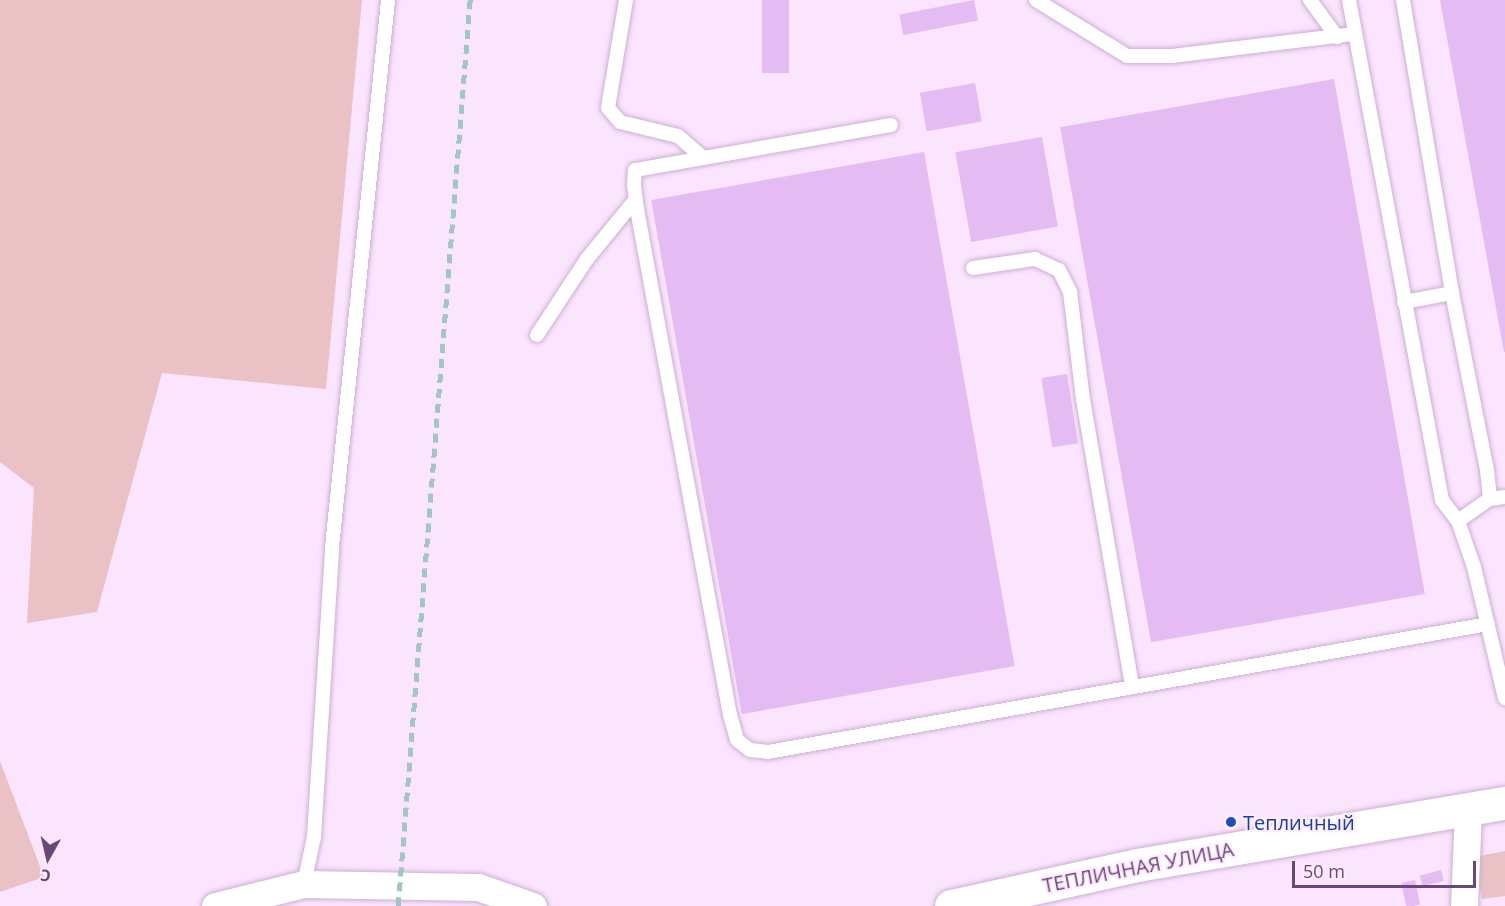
<!DOCTYPE html>
<meta charset="utf-8">
<style>
body{margin:0}
#map{position:relative;width:1505px;height:906px;overflow:hidden;background:#fbe4fd;font-family:"Open Sans",sans-serif}
div>[style]{position:absolute}
.green>*{inset:0;background:#eac2c5}
.building>*{inset:0;background:#e4bbf2;transform-origin:0 0}
.roads{filter:drop-shadow(0 0 2px #cbafd3) drop-shadow(0 0 2px #cbafd3)}
.service>*{height:14px;margin:-7px;padding:0 7px;transform-origin:7px;border-radius:7px;background:#fff}
.minor>*{height:27px;margin:-13.5px;padding:0 13.5px;transform-origin:13.5px;border-radius:13.5px;background:#fff}
.tertiary>*{height:33px;margin:-16.5px;padding:0 16.5px;transform-origin:16.5px;border-radius:16.5px;background:#fff}
.rail>*{height:4.5px;margin-top:-2.25px;transform-origin:0;background:repeating-linear-gradient(90deg,#a2c6c2 0 9px,transparent 0 15px)}
.dots>*{width:16px;height:16px;translate:-50% -50%;box-sizing:border-box;border:3px solid #feebff;border-radius:50%}
span{translate:-50% -50%;white-space:nowrap;text-align:center;line-height:1.15;-webkit-text-stroke:4.5px #feebff;paint-order:stroke}
.transit-label{font-size:20px;color:#164399}
.left{translate:0 -50%;text-align:left}
.street-label{font-size:20px;color:#684976}
.north{position:absolute;left:18px;top:828px;width:60px;height:60px;-webkit-text-stroke:4px #feebff;paint-order:stroke;rotate:188deg;font-size:16px;font-weight:700;line-height:24px;text-align:center;color:#684976}
.north::after{content:'';display:block;margin:auto;width:21px;height:27px;background:#684976;clip-path:polygon(50% 0,100% 100%,50% 72%,0 100%)}
.scale{position:absolute;left:1292px;top:861px;width:184px;height:27px;box-sizing:border-box;border:3px solid #684976;border-top:0;padding-left:8px;font-size:18px;line-height:21px;white-space:nowrap;color:#684976;-webkit-text-stroke:4px #feebff;paint-order:stroke}
</style>
<div id="map">
<div class="green">
<i style="clip-path:polygon(0 0,362px 0,326px 389px,162px 373px,97px 612px,27px 623px,34px 488px,0 462px)"></i>
<i style="clip-path:polygon(0 761px,44px 877px,0 892px)"></i>
<i style="clip-path:polygon(1505px 851px,1505px 896px,1482px 899px,1474px 857px)"></i>
</div>
<div class="building">
<i style="left:762px;top:0;width:27px;height:73px"></i>
<i style="left:974px;top:0;width:21px;height:76px;rotate:79deg"></i>
<i style="clip-path:polygon(1440px 0,1505px 0,1505px 352px,1504px 352px)"></i>
<i style="left:1334px;top:79px;width:523px;height:278px;rotate:80deg"></i>
<i style="left:975px;top:83px;width:39px;height:56px;rotate:80deg"></i>
<i style="left:1042px;top:137px;width:91px;height:88px;rotate:80deg"></i>
<i style="left:924px;top:152px;width:522px;height:277px;rotate:80deg"></i>
<i style="left:1067px;top:374px;width:70px;height:26px;rotate:81deg"></i>
<i style="left:1441px;top:870px;width:11px;height:22px;rotate:75deg"></i>
<i style="left:1415px;top:880px;width:25px;height:14px;rotate:78deg"></i>
</div>
<div class="roads">
<div class="service">
<i style="left:626px;top:0;width:109px;rotate:99.5deg"></i>
<i style="left:608px;top:108px;width:18px;rotate:49deg"></i>
<i style="left:620px;top:122px;width:60px;rotate:13.6deg"></i>
<i style="left:678px;top:136px;width:33px;rotate:41deg"></i>
<i style="left:1036px;top:0;width:107px;rotate:31.6deg"></i>
<i style="left:1127px;top:56px;width:45px"></i>
<i style="left:1172px;top:56px;width:184px;rotate:-6.9deg"></i>
<i style="left:1310px;top:0;width:46px;rotate:53.9deg"></i>
<i style="left:1349px;top:0;width:509px;rotate:79.46deg"></i>
<i style="left:1442px;top:500px;width:26px;rotate:53deg"></i>
<i style="left:1458px;top:521px;width:49px;rotate:70.8deg"></i>
<i style="left:1474px;top:567px;width:135px;rotate:76.7deg"></i>
<i style="left:1403px;top:0;width:297px;rotate:80.5deg"></i>
<i style="left:1452px;top:293px;width:180px;rotate:78.8deg"></i>
<i style="left:1487px;top:470px;width:29px;rotate:84deg"></i>
<i style="left:891px;top:125px;width:260px;rotate:170deg"></i>
<i style="left:635px;top:170px;width:15px;rotate:94deg"></i>
<i style="left:634px;top:185px;width:24px;rotate:83deg"></i>
<i style="left:637px;top:209px;width:514px;rotate:79.59deg"></i>
<i style="left:730px;top:715px;width:26px;rotate:74deg"></i>
<i style="left:737px;top:740px;width:16px;rotate:38deg"></i>
<i style="left:750px;top:750px;width:18px;rotate:6deg"></i>
<i style="left:768px;top:752px;width:731px;rotate:-10.08deg"></i>
<i style="left:973px;top:268px;width:63px;rotate:-8.3deg"></i>
<i style="left:1035px;top:259px;width:26px;rotate:25deg"></i>
<i style="left:1059px;top:270px;width:25px;rotate:63deg"></i>
<i style="left:1070px;top:292px;width:108px;rotate:83.1deg"></i>
<i style="left:1083px;top:399px;width:292px;rotate:80.3deg"></i>
<i style="left:1404px;top:302px;width:49px;rotate:-10.6deg"></i>
<i style="left:537px;top:335px;width:91px;rotate:-56.7deg"></i>
<i style="left:587px;top:259px;width:77px;rotate:-50.8deg"></i>
<i style="left:1458px;top:521px;width:39px;rotate:-35deg"></i>
<i style="left:1490px;top:499px;width:15px;rotate:-8deg"></i>
<i style="left:304px;top:884px;width:48px;rotate:-78deg"></i>
<i style="left:314px;top:837px;width:291px;rotate:-86.4deg"></i>
<i style="left:332px;top:547px;width:550px;rotate:-84.15deg"></i>
</div>
<div class="minor">
<i style="left:215px;top:906px;width:92px;rotate:-13.9deg"></i>
<i style="left:304px;top:884px;width:174px;rotate:1deg"></i>
<i style="left:478px;top:887px;width:58px;rotate:19.1deg"></i>
<i style="left:1464px;top:906px;width:96px;rotate:-87.6deg"></i>
</div>
<div class="tertiary">
<i style="left:951px;top:906px;width:190px;rotate:-12.4deg"></i>
<i style="left:1137px;top:865px;width:373px;rotate:-9.6deg"></i>
</div>
</div>
<div class="rail">
<i style="left:398px;top:906px;width:909px;rotate:-85.46deg"></i>
</div>
<div class="dots">
<i style="left:1231px;top:822px;background:#1a4fb4"></i>
</div>
<div class="transit-label">
<span class="left" style="left:1243px;top:822px">Тепличный</span>
</div>
<div class="street-label">
<span style="left:1138px;top:867px;rotate:-11deg">ТЕПЛИЧНАЯ УЛИЦА</span>
</div>
<div class="north">С</div>
<div class="scale">50 m</div>
</div>
